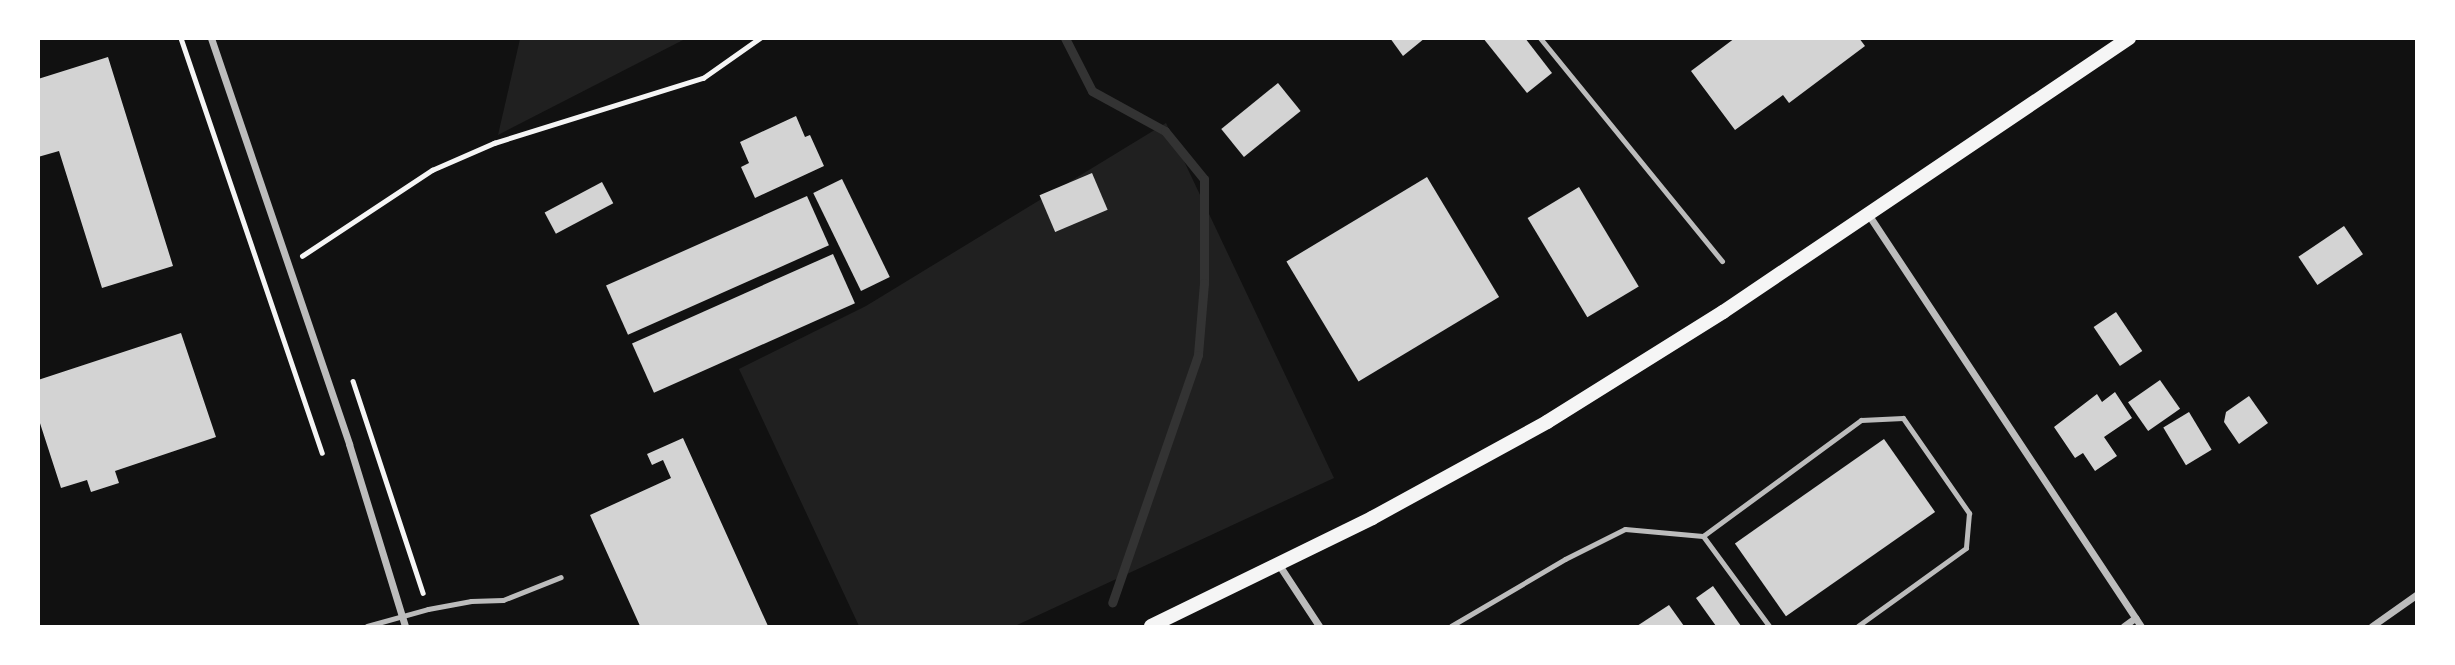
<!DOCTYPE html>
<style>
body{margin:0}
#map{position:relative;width:2455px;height:665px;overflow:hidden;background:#111;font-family:"Roboto Condensed",sans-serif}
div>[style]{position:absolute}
.green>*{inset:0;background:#202020}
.stream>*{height:9px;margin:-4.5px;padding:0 4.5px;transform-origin:4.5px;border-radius:4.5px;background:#333}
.building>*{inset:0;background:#d3d3d3;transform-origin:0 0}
.path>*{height:4.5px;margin:-2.25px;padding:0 2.25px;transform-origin:2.25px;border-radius:2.25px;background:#f5f5f5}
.service>*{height:5px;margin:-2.5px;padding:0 2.5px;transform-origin:2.5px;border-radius:2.5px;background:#bcbcbc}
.minor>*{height:7px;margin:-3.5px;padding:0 3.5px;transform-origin:3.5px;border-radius:3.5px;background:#bcbcbc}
.secondary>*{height:14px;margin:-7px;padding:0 7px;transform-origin:7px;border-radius:7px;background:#f5f5f5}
span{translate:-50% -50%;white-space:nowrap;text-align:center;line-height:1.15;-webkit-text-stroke:7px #fff;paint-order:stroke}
.frame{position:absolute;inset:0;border:40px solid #fff;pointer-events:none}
</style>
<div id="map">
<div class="green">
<i style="clip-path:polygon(520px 39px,520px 38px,685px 39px,498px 135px)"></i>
<i style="clip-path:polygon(1166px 123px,1334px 478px,1015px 626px,859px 626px,739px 369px,866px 306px)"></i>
</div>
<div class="stream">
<i style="left:1065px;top:38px;width:59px;rotate:63deg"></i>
<i style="left:1092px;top:91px;width:83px;rotate:28.7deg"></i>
<i style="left:1165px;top:131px;width:62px;rotate:50.9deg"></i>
<i style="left:1204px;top:179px;width:104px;rotate:90deg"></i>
<i style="left:1204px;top:283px;width:72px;rotate:94.8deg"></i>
<i style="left:1198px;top:355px;width:262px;rotate:109.1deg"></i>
</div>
<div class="building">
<i style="clip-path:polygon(1390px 38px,1425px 38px,1403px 56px)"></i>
<i style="clip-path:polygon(1483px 38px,1525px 38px,1552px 73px,1527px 93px)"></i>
<i style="clip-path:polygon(1735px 38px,1859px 38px,1865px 46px,1789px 103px,1783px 95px,1735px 130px,1691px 71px)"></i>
<i style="clip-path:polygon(108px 57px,173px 266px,102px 288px,59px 151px,38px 157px,38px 79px)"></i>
<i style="left:1278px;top:83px;width:36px;height:73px;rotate:51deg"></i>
<i style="clip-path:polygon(796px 116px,805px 137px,810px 135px,824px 166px,755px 198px,741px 167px,749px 163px,740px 142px)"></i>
<i style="left:1092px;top:173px;width:40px;height:57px;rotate:67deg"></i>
<i style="left:1427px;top:177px;width:140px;height:164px;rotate:59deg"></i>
<i style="left:842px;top:179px;width:109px;height:32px;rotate:64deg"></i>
<i style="left:602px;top:182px;width:24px;height:65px;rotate:62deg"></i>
<i style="left:1579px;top:187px;width:116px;height:60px;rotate:59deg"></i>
<i style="left:807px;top:196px;width:54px;height:220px;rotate:66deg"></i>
<i style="left:2344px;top:226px;width:34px;height:55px;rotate:56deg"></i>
<i style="left:833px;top:254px;width:54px;height:220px;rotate:66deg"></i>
<i style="left:2116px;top:312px;width:47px;height:27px;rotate:56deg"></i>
<i style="clip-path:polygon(181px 333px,216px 437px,115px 471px,119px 483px,91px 492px,87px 480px,61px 488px,38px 417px,38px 380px)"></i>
<i style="left:2160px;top:380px;width:35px;height:39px;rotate:55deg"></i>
<i style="clip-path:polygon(2115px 392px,2132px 418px,2104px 437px,2117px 456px,2095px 471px,2083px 453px,2075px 458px,2054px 427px,2097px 394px,2102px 402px)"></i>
<i style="clip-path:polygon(2249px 396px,2268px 423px,2239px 444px,2224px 422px,2226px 412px)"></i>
<i style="left:2189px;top:412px;width:44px;height:30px;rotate:59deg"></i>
<i style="clip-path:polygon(683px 438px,768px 626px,640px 626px,590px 515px,671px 478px,663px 460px,652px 465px,647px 454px)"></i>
<i style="left:1884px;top:439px;width:89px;height:182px;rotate:55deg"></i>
<i style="clip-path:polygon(1713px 586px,1741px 626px,1716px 626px,1696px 598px)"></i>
<i style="clip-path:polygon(1669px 605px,1684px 626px,1637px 626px)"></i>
</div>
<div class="path">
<i style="left:181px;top:38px;width:438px;rotate:71.2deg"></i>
<i style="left:302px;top:256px;width:156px;rotate:-33.5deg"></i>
<i style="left:432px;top:170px;width:68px;rotate:-23.5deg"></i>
<i style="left:494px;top:143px;width:219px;rotate:-17.3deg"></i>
<i style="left:703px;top:78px;width:70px;rotate:-35.1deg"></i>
<i style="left:353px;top:381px;width:223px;rotate:71.7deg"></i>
</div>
<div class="service">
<i style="left:1540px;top:38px;width:288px;rotate:50.8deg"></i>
<i style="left:1703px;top:536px;width:112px;rotate:53.7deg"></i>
<i style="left:367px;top:626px;width:63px;rotate:-15.6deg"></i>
<i style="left:428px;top:609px;width:44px;rotate:-10.5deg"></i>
<i style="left:471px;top:601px;width:32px;rotate:-2deg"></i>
<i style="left:503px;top:600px;width:62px;rotate:-21.6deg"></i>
<i style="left:1451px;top:626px;width:132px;rotate:-30.4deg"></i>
<i style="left:1565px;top:559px;width:67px;rotate:-26.6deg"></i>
<i style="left:1625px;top:529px;width:78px;rotate:5.1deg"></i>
<i style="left:1703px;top:536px;width:196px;rotate:-36.3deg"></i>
<i style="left:1861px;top:420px;width:42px;rotate:-2.7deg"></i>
<i style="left:1903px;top:418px;width:116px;rotate:55.2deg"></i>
<i style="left:1969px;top:513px;width:35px;rotate:95deg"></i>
<i style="left:1966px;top:548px;width:133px;rotate:144.2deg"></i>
</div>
<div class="minor">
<i style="left:211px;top:38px;width:429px;rotate:71.2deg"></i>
<i style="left:349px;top:444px;width:190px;rotate:72.9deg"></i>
<i style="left:1868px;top:214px;width:494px;rotate:56.5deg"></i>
<i style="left:1279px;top:565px;width:73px;rotate:56.7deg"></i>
<i style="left:2124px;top:626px;width:14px;rotate:-36deg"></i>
<i style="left:2372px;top:626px;width:54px;rotate:-35.2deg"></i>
</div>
<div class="secondary">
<i style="left:1151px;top:626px;width:246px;rotate:-26deg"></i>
<i style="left:1372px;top:518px;width:200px;rotate:-28.7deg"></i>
<i style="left:1547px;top:422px;width:208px;rotate:-32deg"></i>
<i style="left:1723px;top:312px;width:490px;rotate:-34deg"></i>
</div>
<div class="frame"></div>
</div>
